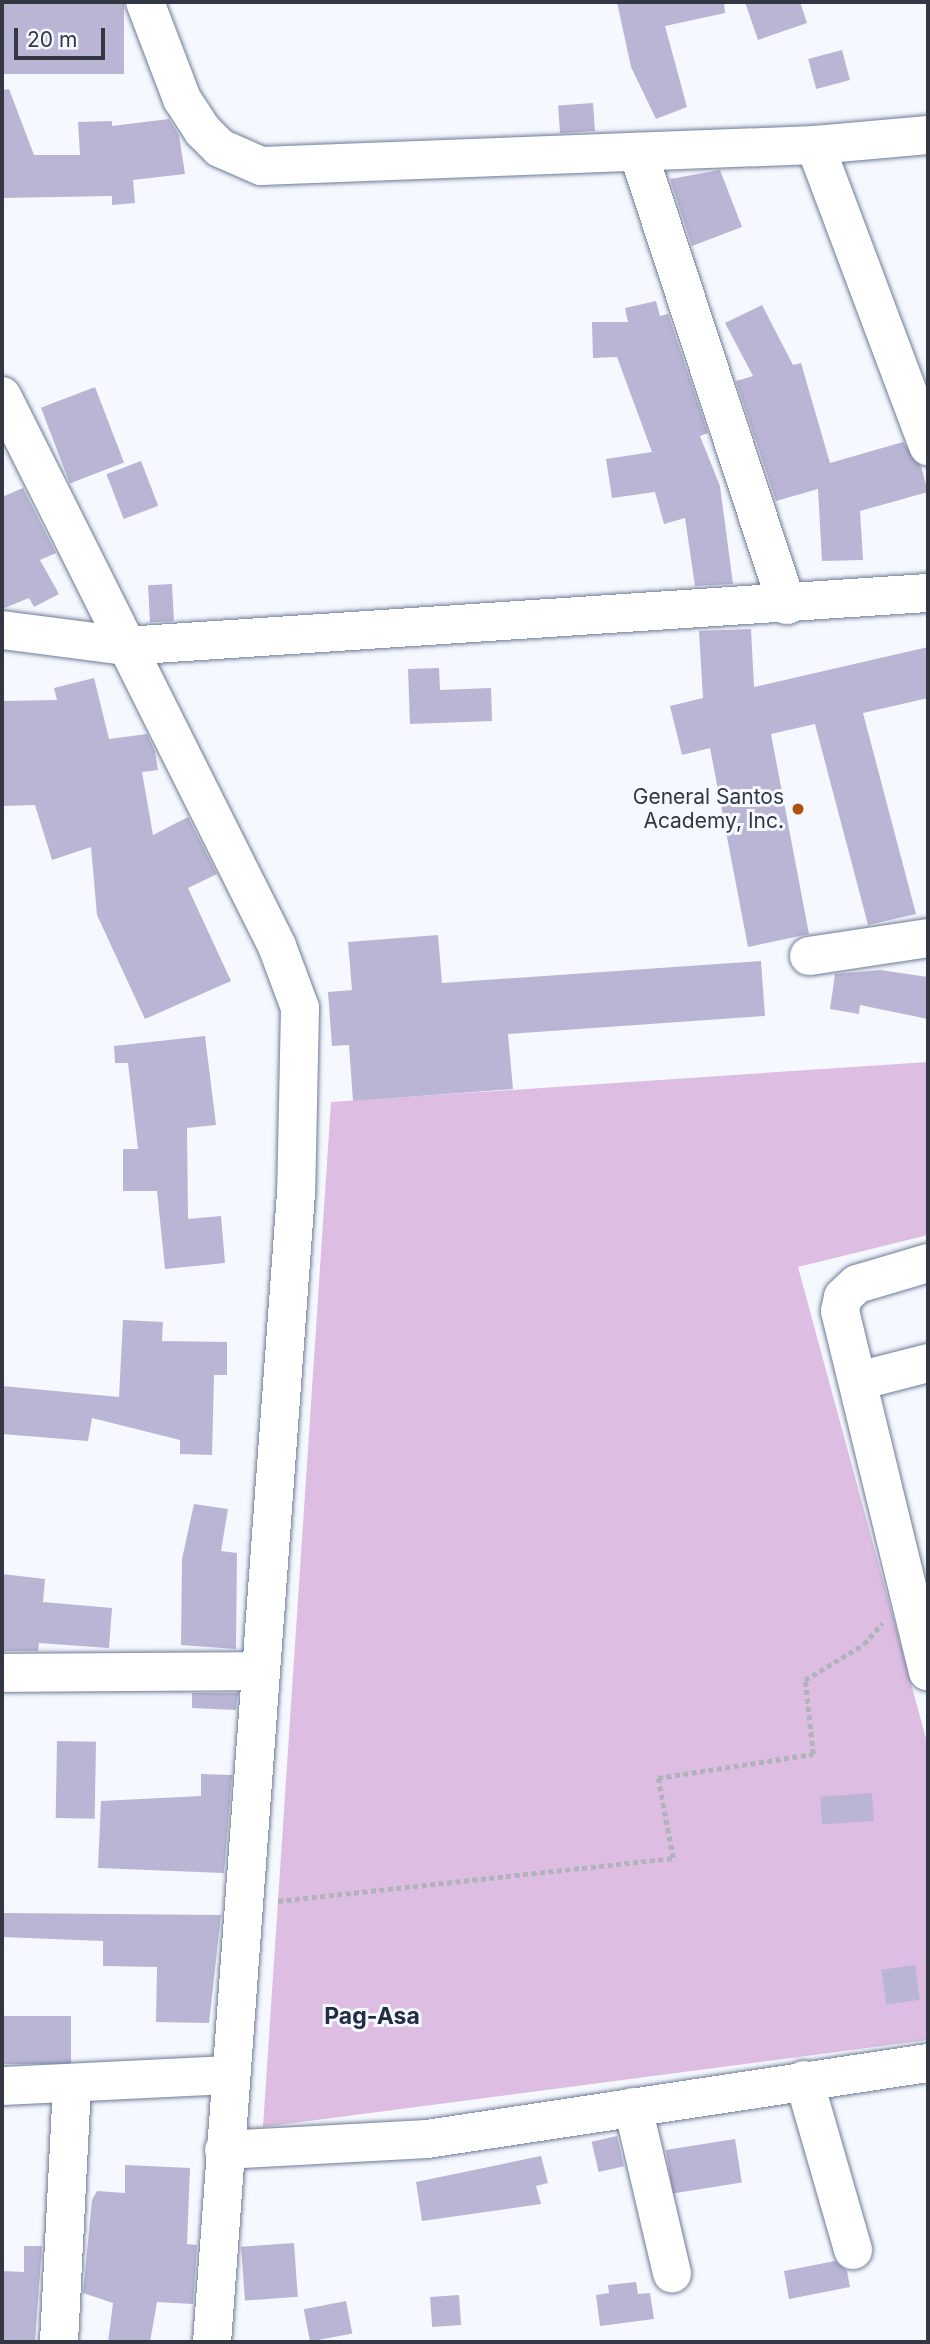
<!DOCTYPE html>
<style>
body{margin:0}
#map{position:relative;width:930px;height:2344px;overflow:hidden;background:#f5f8fe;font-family:Inter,sans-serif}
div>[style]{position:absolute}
.green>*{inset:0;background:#ddbee2}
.building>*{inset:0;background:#bab5d4;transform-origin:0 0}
.path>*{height:4.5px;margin-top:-2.25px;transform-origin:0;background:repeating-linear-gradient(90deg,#b0b3bb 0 5px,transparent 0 8.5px)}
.roads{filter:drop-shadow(0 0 2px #6e7b96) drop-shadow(0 0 2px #6e7b96)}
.minor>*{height:38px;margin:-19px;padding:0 19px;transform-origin:19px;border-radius:19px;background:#fff}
.dots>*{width:19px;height:19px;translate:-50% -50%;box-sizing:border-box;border:4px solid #f5f8fe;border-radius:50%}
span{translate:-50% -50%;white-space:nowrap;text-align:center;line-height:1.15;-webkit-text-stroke:6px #f5f8fe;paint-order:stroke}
.poi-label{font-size:21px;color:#323743}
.right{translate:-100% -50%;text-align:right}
.neighbourhood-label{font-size:23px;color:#222c43;font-weight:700}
.frame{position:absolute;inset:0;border:4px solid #323743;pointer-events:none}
.scale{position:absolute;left:14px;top:28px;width:91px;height:32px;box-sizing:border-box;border:4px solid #323743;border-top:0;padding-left:9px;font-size:21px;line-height:24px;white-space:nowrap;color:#323743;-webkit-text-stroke:5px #f5f8fe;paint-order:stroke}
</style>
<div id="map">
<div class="green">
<i style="clip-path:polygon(928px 1062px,928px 1235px,798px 1267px,928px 1746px,928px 2040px,263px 2127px,331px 1102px)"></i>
</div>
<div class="building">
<i style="left:2px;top:2px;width:122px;height:72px"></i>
<i style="clip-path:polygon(617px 2px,724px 2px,725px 13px,665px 26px,687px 107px,656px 119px,631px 67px)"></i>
<i style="clip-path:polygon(745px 2px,800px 2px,807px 23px,758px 40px)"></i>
<i style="left:842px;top:50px;width:31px;height:35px;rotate:75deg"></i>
<i style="clip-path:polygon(9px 89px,34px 155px,80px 155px,78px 122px,112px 121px,112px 126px,169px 119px,179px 135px,185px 174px,133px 180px,135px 203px,112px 205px,112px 196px,2px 198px,2px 90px)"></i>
<i style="left:593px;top:103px;width:28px;height:35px;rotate:86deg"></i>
<i style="clip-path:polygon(720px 170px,742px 227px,692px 246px,670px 179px)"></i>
<i style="clip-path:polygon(656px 301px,660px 316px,668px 314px,708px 433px,700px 436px,720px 486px,733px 584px,695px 586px,685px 518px,664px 524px,655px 492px,612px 498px,606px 459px,652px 452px,617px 357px,593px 358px,592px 322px,628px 322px,625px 308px)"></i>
<i style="clip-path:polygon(762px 305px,793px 365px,801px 363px,830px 463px,903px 442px,921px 466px,928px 492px,860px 511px,863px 560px,822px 561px,818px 489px,776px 501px,736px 381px,753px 376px,725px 323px)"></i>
<i style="left:95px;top:387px;width:81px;height:58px;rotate:69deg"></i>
<i style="left:141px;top:461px;width:48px;height:37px;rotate:69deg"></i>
<i style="clip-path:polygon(23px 488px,56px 553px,40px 560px,59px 594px,34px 607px,29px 598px,2px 609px,2px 497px)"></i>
<i style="left:172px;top:584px;width:37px;height:24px;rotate:87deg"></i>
<i style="clip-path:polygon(751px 629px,754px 687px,928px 647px,928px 698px,863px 713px,916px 914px,868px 925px,815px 724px,771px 734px,809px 934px,748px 947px,710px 748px,682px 755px,670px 706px,703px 698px,699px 631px)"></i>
<i style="clip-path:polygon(439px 668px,440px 690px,491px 688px,492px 721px,410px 724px,408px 669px)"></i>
<i style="clip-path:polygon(94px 678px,109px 739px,147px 734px,155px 751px,158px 770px,142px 772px,153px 835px,188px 817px,217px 874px,188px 888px,231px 981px,145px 1019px,97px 915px,91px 847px,52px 860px,35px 805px,2px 806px,2px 701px,57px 700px,54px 688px)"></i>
<i style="clip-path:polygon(438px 935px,442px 983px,761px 961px,765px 1016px,508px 1034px,513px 1089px,353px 1101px,349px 1045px,332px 1046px,328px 992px,352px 990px,348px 942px)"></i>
<i style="clip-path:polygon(880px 970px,928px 977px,928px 1019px,860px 1005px,859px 1014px,830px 1009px,835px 974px)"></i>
<i style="clip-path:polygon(205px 1036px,216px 1125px,187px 1128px,188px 1219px,221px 1216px,225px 1263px,165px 1269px,157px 1191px,123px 1191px,123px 1149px,138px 1149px,128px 1063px,115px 1063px,114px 1046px)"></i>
<i style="clip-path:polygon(123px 1320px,163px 1322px,162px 1341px,227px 1342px,227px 1375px,214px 1375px,212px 1455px,180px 1454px,180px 1440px,92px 1418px,88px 1441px,2px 1434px,2px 1386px,119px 1397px)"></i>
<i style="clip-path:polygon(194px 1504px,228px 1509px,221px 1551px,237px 1553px,236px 1649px,181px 1645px,182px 1559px)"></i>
<i style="clip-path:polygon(2px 1574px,45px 1579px,43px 1602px,112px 1608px,109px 1648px,39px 1643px,38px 1651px,2px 1651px)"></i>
<i style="clip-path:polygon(192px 1693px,238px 1693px,236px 1710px,192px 1708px)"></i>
<i style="left:57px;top:1741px;width:39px;height:77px;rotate:1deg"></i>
<i style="clip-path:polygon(201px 1774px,232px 1775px,224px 1873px,98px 1868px,101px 1801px,201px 1796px)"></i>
<i style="left:872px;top:1793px;width:28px;height:52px;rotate:86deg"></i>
<i style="clip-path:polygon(2px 1913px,221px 1915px,209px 2023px,156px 2022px,157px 1967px,103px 1966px,103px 1941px,2px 1937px)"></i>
<i style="left:915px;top:1965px;width:35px;height:34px;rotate:82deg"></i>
<i style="left:2px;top:2016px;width:69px;height:48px"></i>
<i style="left:617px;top:2136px;width:31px;height:26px;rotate:77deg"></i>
<i style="left:735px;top:2139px;width:44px;height:70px;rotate:81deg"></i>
<i style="clip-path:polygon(541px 2156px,548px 2183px,536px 2186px,541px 2204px,422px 2221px,416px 2182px)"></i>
<i style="clip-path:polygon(125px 2165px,190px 2168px,187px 2244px,197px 2245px,193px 2304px,157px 2302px,150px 2342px,108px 2342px,113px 2303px,83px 2293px,92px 2200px,97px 2191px,125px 2193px)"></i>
<i style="left:294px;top:2243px;width:54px;height:53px;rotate:86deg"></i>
<i style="clip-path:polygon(24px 2246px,42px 2246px,35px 2342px,2px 2342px,2px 2271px,24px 2272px)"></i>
<i style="clip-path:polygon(835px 2261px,847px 2271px,850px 2287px,789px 2299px,784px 2271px)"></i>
<i style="clip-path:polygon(636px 2282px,638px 2294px,650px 2293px,654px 2319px,600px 2326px,596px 2295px,609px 2293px,608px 2285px)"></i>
<i style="left:459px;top:2295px;width:30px;height:29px;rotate:86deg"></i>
<i style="left:346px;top:2301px;width:33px;height:43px;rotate:79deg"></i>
</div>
<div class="path">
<i style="left:278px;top:1901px;width:397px;rotate:-6.2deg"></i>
<i style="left:673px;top:1858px;width:81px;rotate:-100.6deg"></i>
<i style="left:658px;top:1778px;width:157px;rotate:-8.8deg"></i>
<i style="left:813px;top:1754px;width:74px;rotate:-96.2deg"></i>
<i style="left:805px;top:1680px;width:69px;rotate:-31.4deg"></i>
<i style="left:864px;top:1644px;width:28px;rotate:-49deg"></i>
</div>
<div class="roads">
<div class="minor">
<i style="left:145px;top:2px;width:104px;rotate:69.1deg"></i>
<i style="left:182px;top:99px;width:38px;rotate:57deg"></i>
<i style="left:203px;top:131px;width:24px;rotate:45deg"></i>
<i style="left:220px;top:148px;width:45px;rotate:23.7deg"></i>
<i style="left:261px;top:166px;width:554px;rotate:-2.17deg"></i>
<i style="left:928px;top:135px;width:113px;rotate:174.9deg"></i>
<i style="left:815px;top:145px;width:322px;rotate:69.4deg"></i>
<i style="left:638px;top:152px;width:477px;rotate:71.8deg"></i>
<i style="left:2px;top:396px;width:615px;rotate:63.43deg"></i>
<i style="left:277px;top:946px;width:66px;rotate:69.6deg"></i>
<i style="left:300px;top:1008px;width:185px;rotate:91.2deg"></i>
<i style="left:296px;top:1193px;width:1152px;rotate:94.18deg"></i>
<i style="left:2px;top:630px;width:124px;rotate:7.4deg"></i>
<i style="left:125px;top:646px;width:805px;rotate:-3.78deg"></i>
<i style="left:809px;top:956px;width:120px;rotate:-8.6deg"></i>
<i style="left:928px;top:1263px;width:74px;rotate:163.5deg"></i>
<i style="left:857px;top:1284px;width:19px;rotate:137deg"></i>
<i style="left:843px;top:1297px;width:14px;rotate:102deg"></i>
<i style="left:840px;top:1311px;width:371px;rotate:76.3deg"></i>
<i style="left:858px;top:1381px;width:72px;rotate:-14.4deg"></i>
<i style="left:2px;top:1673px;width:258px;rotate:-0.4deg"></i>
<i style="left:804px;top:2080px;width:177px;rotate:73.9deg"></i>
<i style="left:2px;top:2086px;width:228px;rotate:-2.8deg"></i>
<i style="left:633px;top:2107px;width:171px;rotate:76.8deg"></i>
<i style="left:224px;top:2150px;width:203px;rotate:-3.1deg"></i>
<i style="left:427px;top:2139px;width:507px;rotate:-8.63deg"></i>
<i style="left:59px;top:2342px;width:259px;rotate:-87.1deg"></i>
</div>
</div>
<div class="dots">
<i style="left:798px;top:809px;background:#b25013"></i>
</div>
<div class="poi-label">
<span class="right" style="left:784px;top:809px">General Santos<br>Academy, Inc.</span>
</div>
<div class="neighbourhood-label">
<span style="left:372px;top:2016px">Pag-Asa</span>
</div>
<div class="frame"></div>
<div class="scale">20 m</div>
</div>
